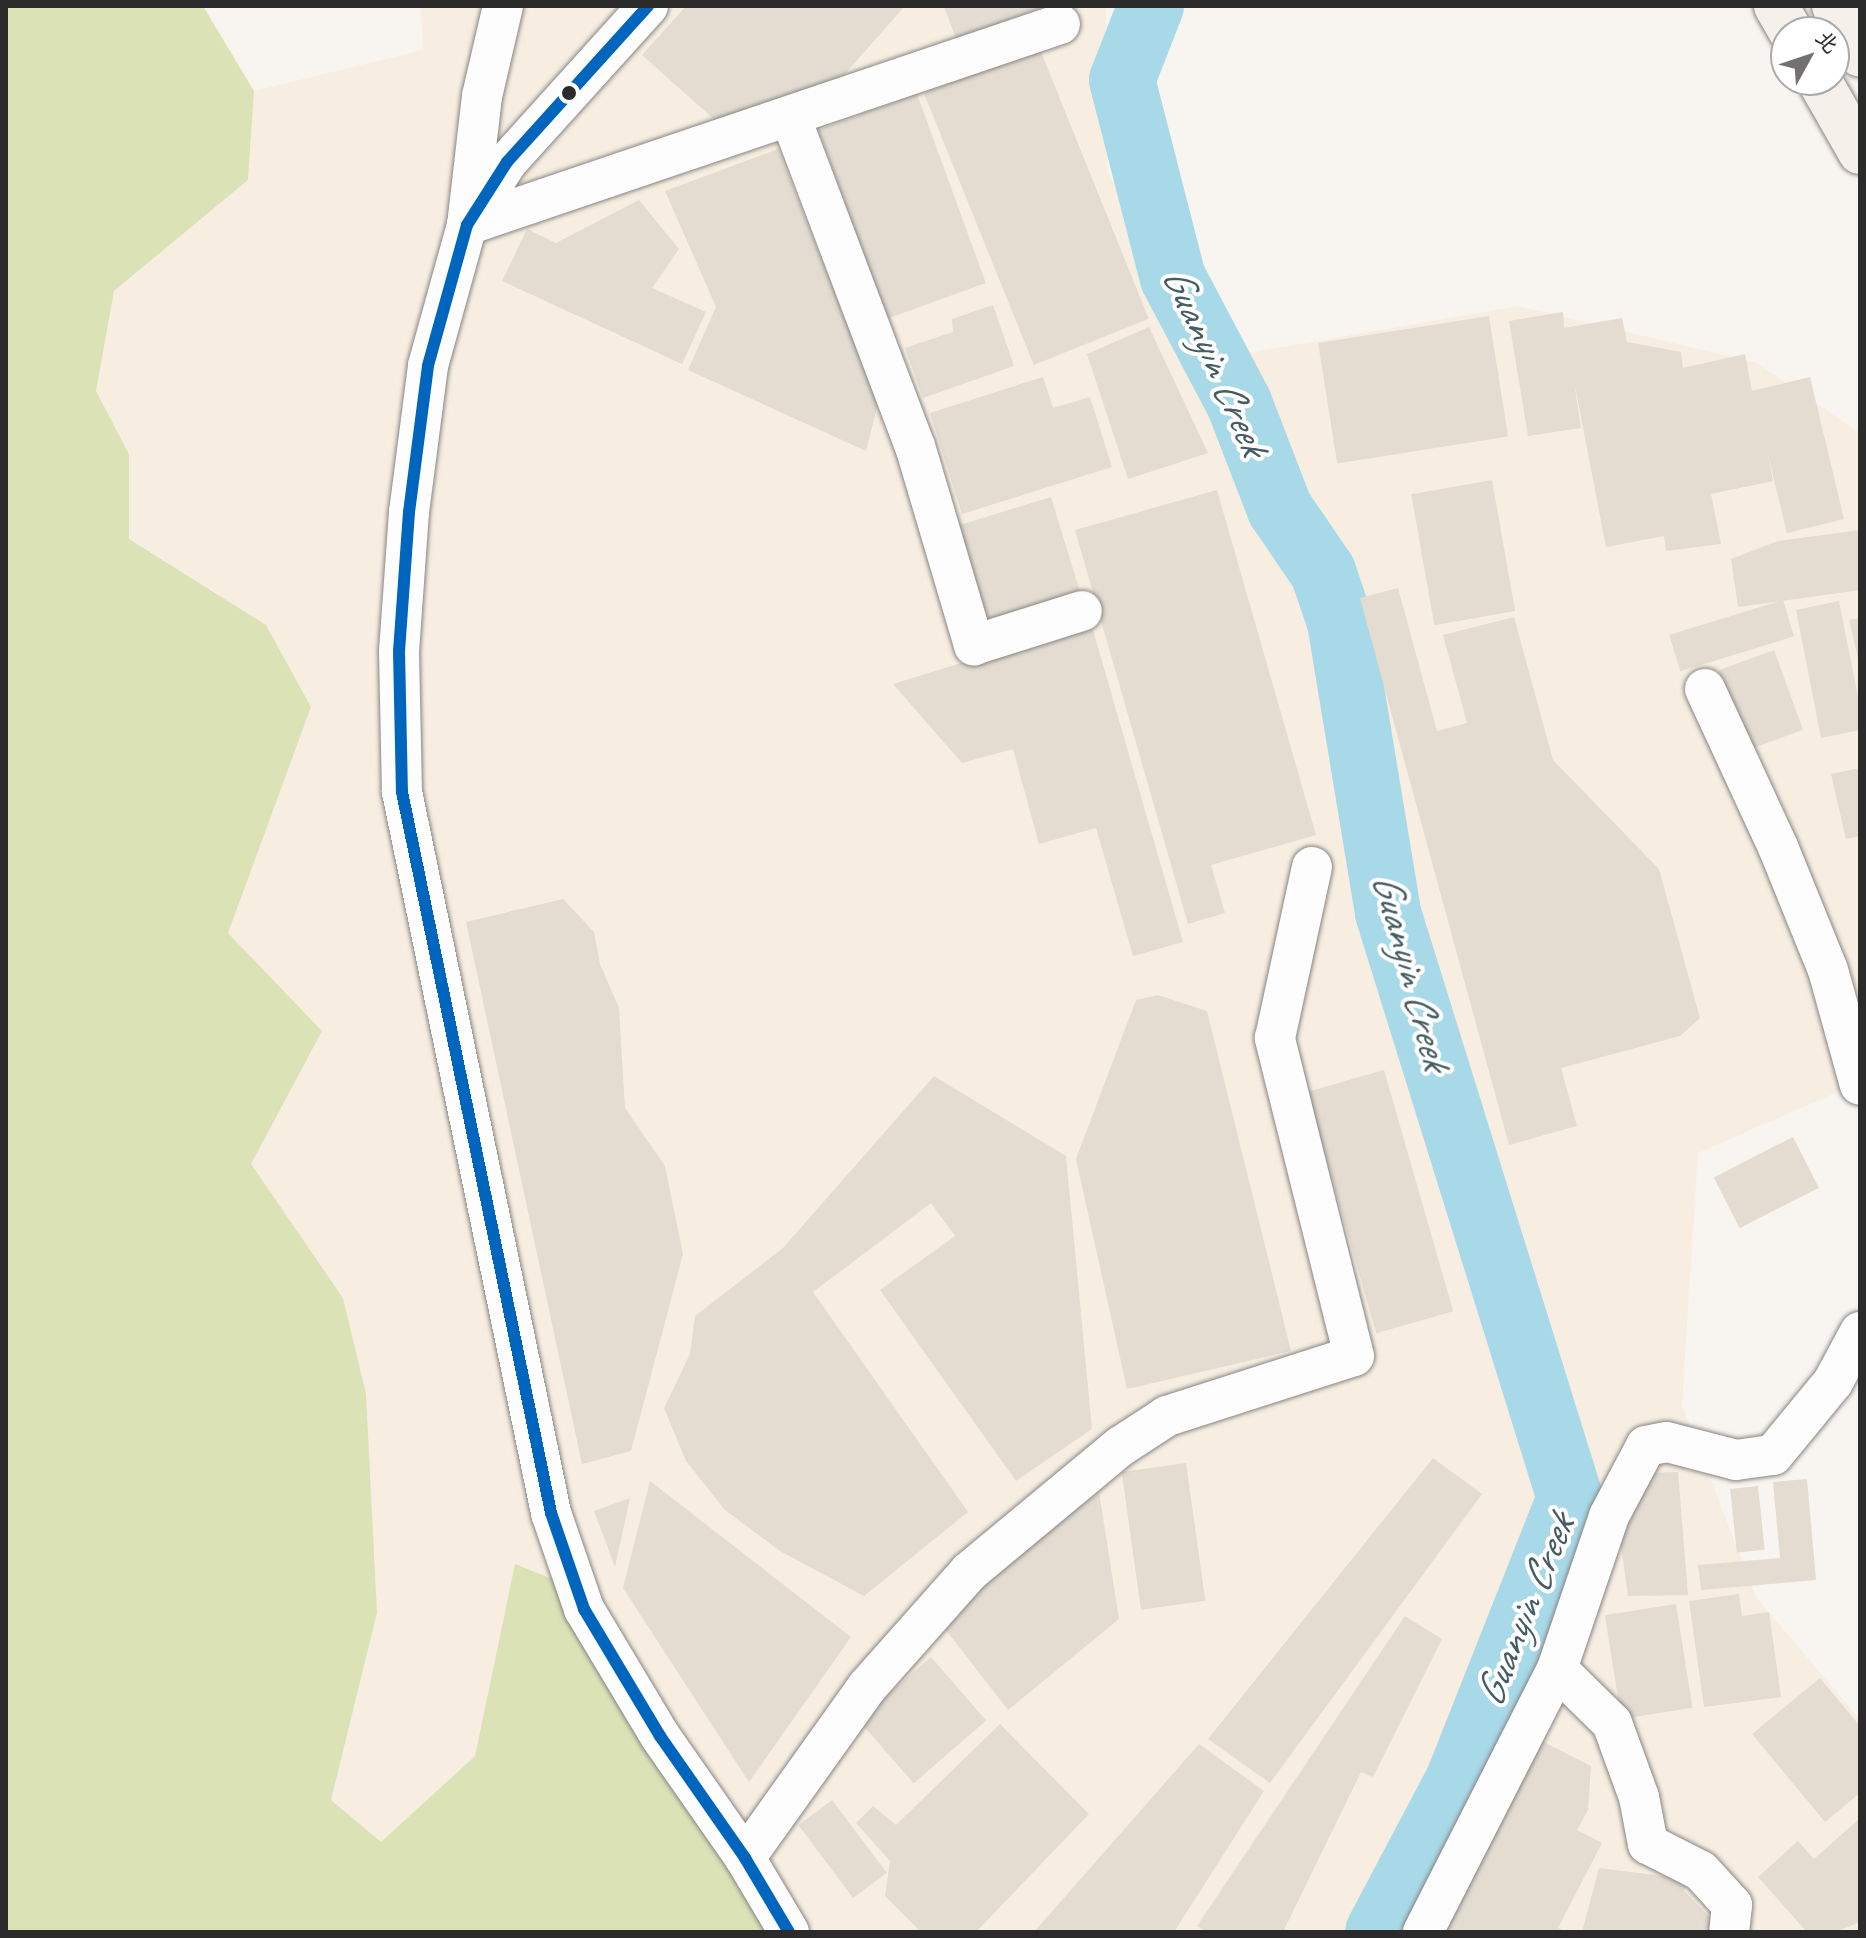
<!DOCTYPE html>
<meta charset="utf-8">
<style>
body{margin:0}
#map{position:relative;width:1866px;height:1938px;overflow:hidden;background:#f8f4f0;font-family:Caveat,"LXGW WenKai TC",sans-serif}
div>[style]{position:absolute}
.built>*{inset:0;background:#f7eee1}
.green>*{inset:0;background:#dae2b6}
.river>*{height:66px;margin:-33px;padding:0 33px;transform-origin:33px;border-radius:33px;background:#a8d9e9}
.building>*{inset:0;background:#e4dcd1;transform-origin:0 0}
.roads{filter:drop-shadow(0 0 2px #878584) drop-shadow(0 0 2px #878584)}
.minor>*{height:40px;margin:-20px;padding:0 20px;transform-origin:20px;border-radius:20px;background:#fefdfd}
.highway>*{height:44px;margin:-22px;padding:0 22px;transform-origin:22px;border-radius:22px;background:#f5f0e9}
.bus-1>*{height:12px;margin:-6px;padding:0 6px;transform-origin:6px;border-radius:6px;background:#0065bd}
.dots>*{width:22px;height:22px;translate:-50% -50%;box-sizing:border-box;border:4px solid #fff;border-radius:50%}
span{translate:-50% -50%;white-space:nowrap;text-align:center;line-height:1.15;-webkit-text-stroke:8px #fff;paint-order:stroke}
.water-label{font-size:42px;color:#465c63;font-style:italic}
.frame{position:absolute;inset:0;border:8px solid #2b2b2b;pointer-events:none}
.north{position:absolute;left:1770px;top:16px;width:80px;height:80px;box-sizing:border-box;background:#fff;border:2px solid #aaa;border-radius:50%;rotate:50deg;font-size:22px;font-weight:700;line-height:32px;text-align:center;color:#2b2b2b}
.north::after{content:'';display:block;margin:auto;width:28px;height:36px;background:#737170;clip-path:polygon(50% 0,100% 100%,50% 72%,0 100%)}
</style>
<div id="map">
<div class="built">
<i style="clip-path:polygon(421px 6px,1106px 6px,1107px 170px,1208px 360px,1518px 306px,1757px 363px,1860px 433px,1860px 1082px,1698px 1153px,1682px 1405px,1756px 1597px,1860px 1720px,1860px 1932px,773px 1932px,515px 1564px,475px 1756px,381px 1842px,331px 1800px,377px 1613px,343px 1298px,251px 1164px,322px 1031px,227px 933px,311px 707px,266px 625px,129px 539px,129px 454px,96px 391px,114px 291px,248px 180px,254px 91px,423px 50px)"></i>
</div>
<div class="green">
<i style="clip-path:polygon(6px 6px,203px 6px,254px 91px,248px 180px,114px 291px,96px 391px,129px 454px,129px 539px,266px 625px,311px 707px,228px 933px,322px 1031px,251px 1164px,343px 1298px,366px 1394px,377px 1613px,331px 1800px,381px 1842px,475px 1756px,515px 1564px,582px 1591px,773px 1932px,6px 1932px)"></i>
</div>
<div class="river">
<i style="left:1151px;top:6px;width:79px;rotate:111.4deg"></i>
<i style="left:1122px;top:80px;width:204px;rotate:75.6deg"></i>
<i style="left:1173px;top:278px;width:141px;rotate:62.2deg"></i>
<i style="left:1239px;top:403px;width:114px;rotate:68.9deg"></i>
<i style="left:1280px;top:509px;width:76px;rotate:55.7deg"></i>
<i style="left:1323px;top:572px;width:53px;rotate:71.2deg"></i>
<i style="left:1340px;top:622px;width:295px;rotate:80.6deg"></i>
<i style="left:1388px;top:913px;width:613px;rotate:72.72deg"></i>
<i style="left:1570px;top:1498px;width:302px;rotate:111.6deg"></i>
<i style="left:1459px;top:1779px;width:173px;rotate:117.9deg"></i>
</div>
<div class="building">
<i style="clip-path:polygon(686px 6px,905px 6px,836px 84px,716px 121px,642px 55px)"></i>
<i style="clip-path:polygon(944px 6px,1046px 6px,956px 39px)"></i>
<i style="left:1039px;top:47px;width:293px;height:124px;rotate:68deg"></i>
<i style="left:917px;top:94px;width:201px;height:105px;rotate:70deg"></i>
<i style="clip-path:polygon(778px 149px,878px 404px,866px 451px,688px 370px,716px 307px,665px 191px)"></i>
<i style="clip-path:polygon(639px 200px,679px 249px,652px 288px,706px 312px,682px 364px,502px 281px,527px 229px,556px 243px)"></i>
<i style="clip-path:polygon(993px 305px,1014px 366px,923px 398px,905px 348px,953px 332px,952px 319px)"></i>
<i style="clip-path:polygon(1563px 312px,1564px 328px,1622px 318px,1627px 342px,1681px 352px,1683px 368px,1745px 354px,1752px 391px,1810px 377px,1844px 519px,1787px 533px,1767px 451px,1773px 481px,1711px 494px,1721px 544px,1666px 551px,1664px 536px,1606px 547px,1574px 381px,1581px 428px,1528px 436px,1509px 321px)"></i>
<i style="left:1489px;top:316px;width:122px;height:173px;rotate:81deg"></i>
<i style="clip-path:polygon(1149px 327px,1208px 453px,1128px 479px,1087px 354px)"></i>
<i style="clip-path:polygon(1043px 377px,1053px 408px,1090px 397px,1112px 467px,962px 514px,930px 413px)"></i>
<i style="left:1492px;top:480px;width:133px;height:82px;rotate:80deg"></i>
<i style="clip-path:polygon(1217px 490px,1316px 835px,1211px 865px,1225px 913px,1188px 924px,1075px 530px)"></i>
<i style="left:1051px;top:497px;width:101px;height:98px;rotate:73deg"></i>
<i style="clip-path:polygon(1860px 530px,1860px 590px,1738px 607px,1731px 559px,1778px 541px)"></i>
<i style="clip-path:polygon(1398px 588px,1437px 731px,1467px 723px,1443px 635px,1514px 617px,1553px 760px,1659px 869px,1700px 1018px,1680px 1036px,1561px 1068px,1577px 1126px,1509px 1145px,1360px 598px)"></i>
<i style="left:1783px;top:600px;width:38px;height:119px;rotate:73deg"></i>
<i style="clip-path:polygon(1839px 601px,1860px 706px,1860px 730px,1821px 738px,1796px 610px)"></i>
<i style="clip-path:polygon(1860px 618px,1860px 663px,1859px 663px,1849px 620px)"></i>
<i style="clip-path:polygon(1091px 623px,1183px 942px,1133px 956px,1096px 828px,1039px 844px,1013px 749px,962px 763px,893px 684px)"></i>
<i style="left:1774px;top:650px;width:85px;height:59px;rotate:70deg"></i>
<i style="clip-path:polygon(1860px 768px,1860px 836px,1846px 839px,1831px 774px)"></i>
<i style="clip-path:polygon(563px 899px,594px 932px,600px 964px,619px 1008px,625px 1108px,665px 1166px,683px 1254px,631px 1451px,582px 1464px,466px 922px)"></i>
<i style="clip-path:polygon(1158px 995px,1207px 1011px,1291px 1351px,1127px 1389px,1076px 1159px,1136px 1000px)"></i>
<i style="left:1384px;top:1070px;width:251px;height:80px;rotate:74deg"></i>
<i style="clip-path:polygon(934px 1076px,1066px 1156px,1092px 1429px,1016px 1481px,880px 1290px,955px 1236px,931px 1203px,813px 1292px,968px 1512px,864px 1596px,780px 1551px,725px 1510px,686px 1461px,664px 1408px,690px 1354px,695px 1316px,783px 1248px)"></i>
<i style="left:1793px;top:1137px;width:57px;height:89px;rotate:63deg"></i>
<i style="clip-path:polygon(1433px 1458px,1482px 1494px,1270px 1783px,1208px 1739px)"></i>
<i style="left:1186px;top:1463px;width:139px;height:65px;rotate:82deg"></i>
<i style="clip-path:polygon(1678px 1472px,1688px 1595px,1628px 1596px,1618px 1524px,1646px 1473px)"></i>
<i style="clip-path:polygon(1807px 1479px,1816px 1580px,1701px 1590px,1698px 1565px,1780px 1558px,1773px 1482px)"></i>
<i style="clip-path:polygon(650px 1481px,851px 1637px,749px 1782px,623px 1588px)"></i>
<i style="left:1758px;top:1486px;width:64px;height:28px;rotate:84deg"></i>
<i style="clip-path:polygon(1099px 1492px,1119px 1619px,1008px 1710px,942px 1625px,967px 1591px)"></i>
<i style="clip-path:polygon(630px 1498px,615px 1567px,594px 1511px)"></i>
<i style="clip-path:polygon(1739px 1594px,1742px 1616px,1769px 1612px,1781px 1697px,1704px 1707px,1689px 1601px)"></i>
<i style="left:1676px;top:1604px;width:105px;height:72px;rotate:81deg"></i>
<i style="clip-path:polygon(1405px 1616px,1442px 1639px,1373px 1777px,1361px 1772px,1283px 1932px,1207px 1932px,1197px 1926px)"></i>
<i style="left:931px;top:1657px;width:84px;height:96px;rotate:49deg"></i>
<i style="clip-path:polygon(1820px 1678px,1860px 1726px,1860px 1793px,1825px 1822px,1752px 1734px)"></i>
<i style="clip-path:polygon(1000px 1724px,1089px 1814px,976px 1932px,921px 1932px,885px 1896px,890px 1861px,856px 1823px,873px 1806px,896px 1825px)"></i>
<i style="clip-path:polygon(1536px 1738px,1591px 1766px,1588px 1810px,1577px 1830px,1602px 1843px,1558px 1928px,1567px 1932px,1435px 1932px)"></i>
<i style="clip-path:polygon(1199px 1744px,1264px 1791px,1174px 1932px,1034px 1932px)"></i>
<i style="left:832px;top:1800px;width:91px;height:42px;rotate:53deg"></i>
<i style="clip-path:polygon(1860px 1818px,1860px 1922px,1836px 1932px,1807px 1932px,1758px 1877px,1798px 1841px,1814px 1859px)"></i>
<i style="clip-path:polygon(1599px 1868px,1686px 1879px,1684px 1891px,1715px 1923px,1714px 1932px,1582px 1932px)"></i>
</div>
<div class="roads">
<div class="minor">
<i style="left:503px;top:6px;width:92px;rotate:103.1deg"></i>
<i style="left:482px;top:96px;width:130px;rotate:96.6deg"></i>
<i style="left:467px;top:225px;width:626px;rotate:-18.72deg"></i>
<i style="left:648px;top:6px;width:210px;rotate:132.1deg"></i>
<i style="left:507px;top:162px;width:75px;rotate:122.4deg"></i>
<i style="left:467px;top:225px;width:146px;rotate:105.5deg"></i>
<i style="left:428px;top:366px;width:147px;rotate:97.4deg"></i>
<i style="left:409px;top:512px;width:139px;rotate:94.1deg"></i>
<i style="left:399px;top:651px;width:141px;rotate:88.8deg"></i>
<i style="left:402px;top:792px;width:736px;rotate:78.32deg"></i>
<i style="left:551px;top:1513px;width:102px;rotate:71deg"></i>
<i style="left:584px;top:1609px;width:148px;rotate:59.1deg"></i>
<i style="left:660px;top:1736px;width:149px;rotate:55.1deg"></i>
<i style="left:745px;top:1858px;width:86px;rotate:59.3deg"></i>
<i style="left:790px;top:116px;width:353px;rotate:69.3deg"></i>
<i style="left:915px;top:446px;width:208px;rotate:73.5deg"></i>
<i style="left:974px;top:645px;width:113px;rotate:-17.5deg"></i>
<i style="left:1705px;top:689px;width:174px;rotate:65.2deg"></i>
<i style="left:1778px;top:847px;width:133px;rotate:67.9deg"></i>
<i style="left:1828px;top:970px;width:119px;rotate:74.5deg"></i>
<i style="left:1557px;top:1669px;width:77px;rotate:44.5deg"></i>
<i style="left:1612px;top:1723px;width:79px;rotate:70deg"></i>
<i style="left:1639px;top:1797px;width:48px;rotate:79.2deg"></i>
<i style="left:1648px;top:1844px;width:59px;rotate:27deg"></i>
<i style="left:1701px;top:1871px;width:46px;rotate:47.6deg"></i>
<i style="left:1732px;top:1905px;width:27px;rotate:96deg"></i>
<i style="left:745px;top:1858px;width:210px;rotate:-54.5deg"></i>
<i style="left:867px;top:1687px;width:154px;rotate:-48.4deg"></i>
<i style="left:969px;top:1572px;width:197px;rotate:-39.7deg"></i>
<i style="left:1121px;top:1446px;width:55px;rotate:-33.1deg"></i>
<i style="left:1167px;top:1416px;width:196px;rotate:-17.8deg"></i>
<i style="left:1354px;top:1356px;width:328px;rotate:-104deg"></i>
<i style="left:1275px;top:1038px;width:175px;rotate:-77.8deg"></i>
<i style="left:1423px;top:1932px;width:295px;rotate:-63deg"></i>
<i style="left:1557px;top:1669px;width:162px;rotate:-71.2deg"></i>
<i style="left:1609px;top:1516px;width:79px;rotate:-62.1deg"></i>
<i style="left:1646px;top:1446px;width:21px;rotate:-11deg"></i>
<i style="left:1667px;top:1442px;width:71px;rotate:14.6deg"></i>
<i style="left:1736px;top:1460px;width:37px;rotate:-8deg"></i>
<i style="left:1773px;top:1455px;width:94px;rotate:-50.6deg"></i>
<i style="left:1833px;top:1382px;width:57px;rotate:-61.6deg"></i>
</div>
<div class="highway">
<i style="left:1776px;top:6px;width:30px;rotate:60deg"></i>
<i style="left:1834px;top:6px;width:55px;rotate:62deg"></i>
<i style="left:1819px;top:80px;width:83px;rotate:60.3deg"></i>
</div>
</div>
<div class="bus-1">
<i style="left:648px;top:6px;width:210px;rotate:132.1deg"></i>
<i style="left:507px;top:162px;width:75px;rotate:122.4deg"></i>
<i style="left:467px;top:225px;width:146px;rotate:105.5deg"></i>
<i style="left:428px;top:366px;width:147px;rotate:97.4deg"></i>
<i style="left:409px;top:512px;width:139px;rotate:94.1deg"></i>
<i style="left:399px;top:651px;width:141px;rotate:88.8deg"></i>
<i style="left:402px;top:792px;width:736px;rotate:78.32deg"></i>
<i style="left:551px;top:1513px;width:102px;rotate:71deg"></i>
<i style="left:584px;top:1609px;width:148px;rotate:59.1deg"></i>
<i style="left:660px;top:1736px;width:149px;rotate:55.1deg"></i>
<i style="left:745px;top:1858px;width:86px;rotate:59.3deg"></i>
</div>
<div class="dots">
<i style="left:569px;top:93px;background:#2b2b2b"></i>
</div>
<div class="water-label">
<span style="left:1215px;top:361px;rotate:66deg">Guanyin Creek</span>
<span style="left:1411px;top:971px;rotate:75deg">Guanyin Creek</span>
<span style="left:1525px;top:1611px;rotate:-68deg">Guanyin Creek</span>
</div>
<div class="frame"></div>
<div class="north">北</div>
</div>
